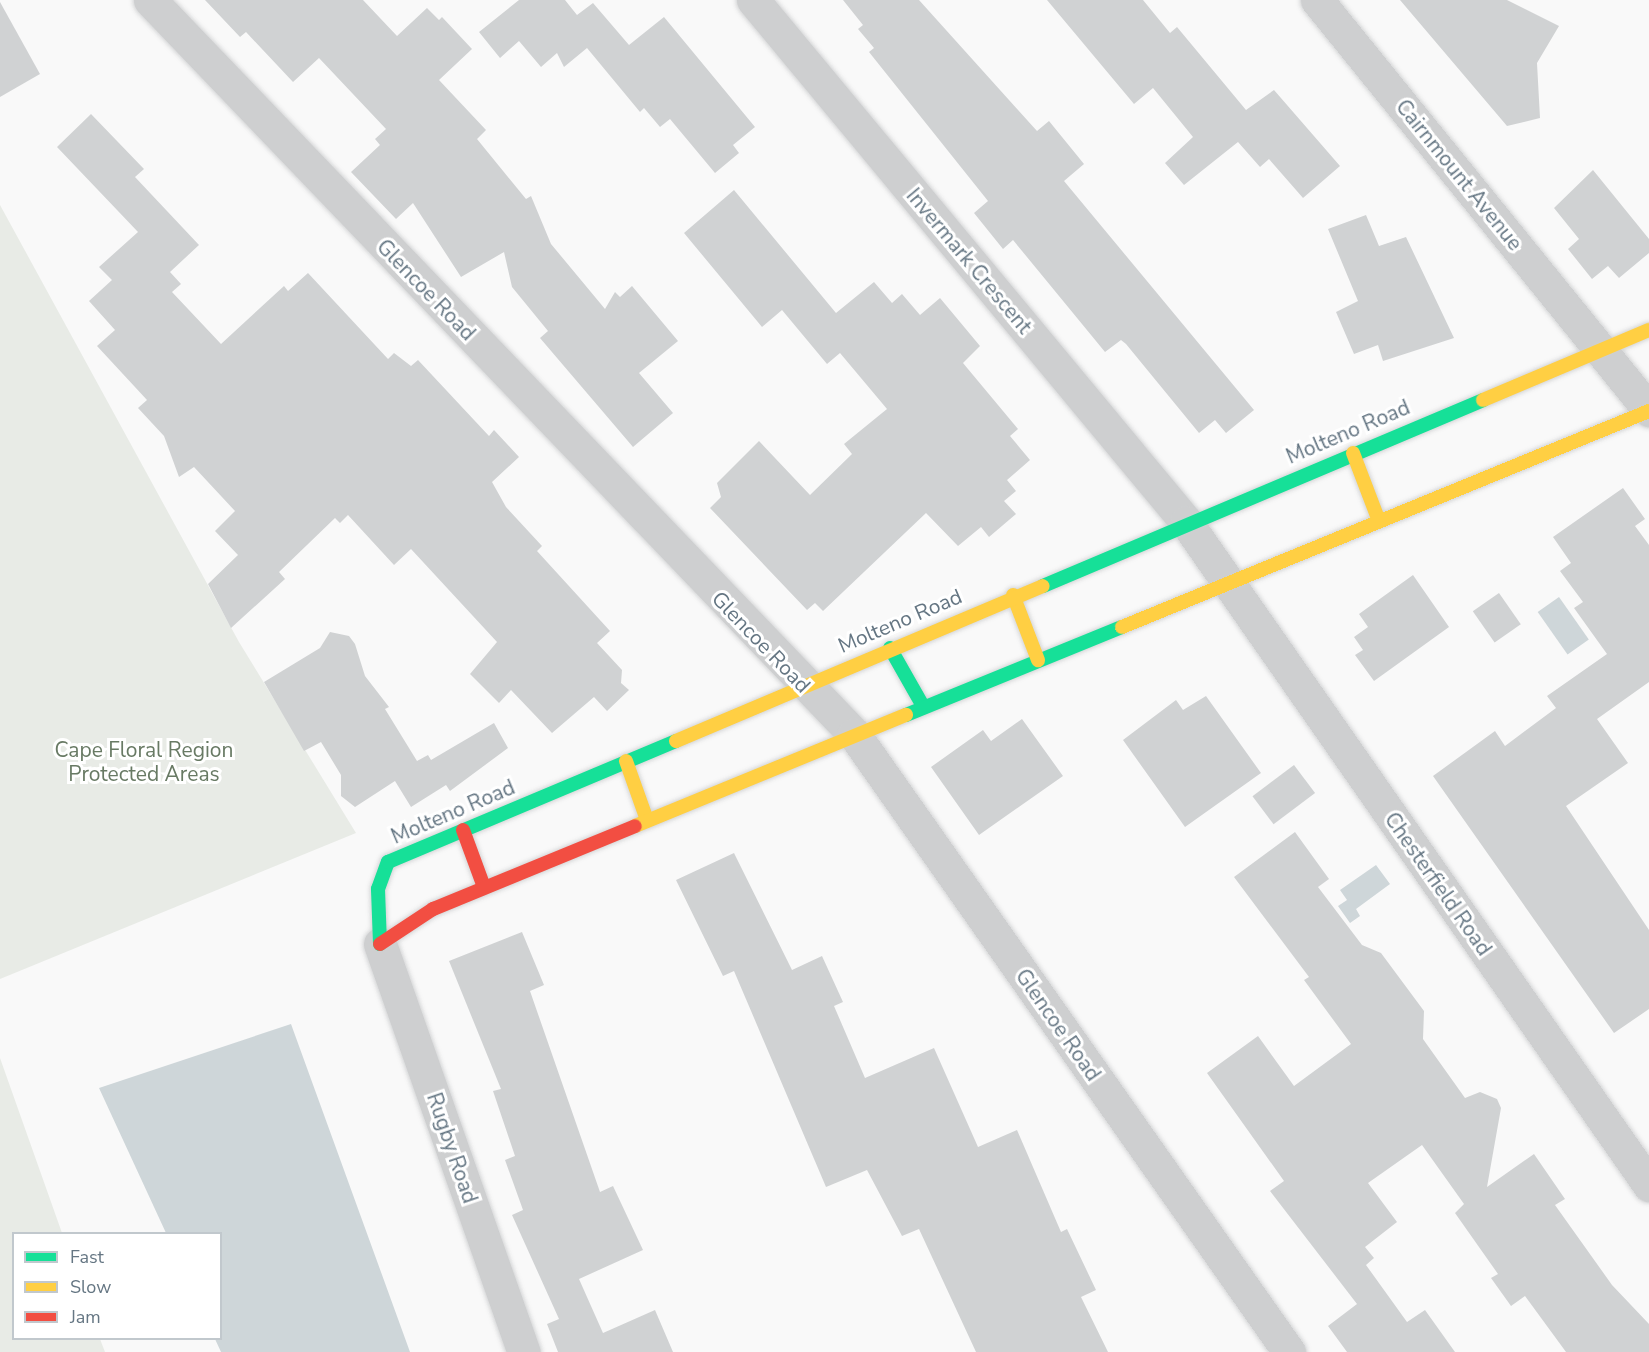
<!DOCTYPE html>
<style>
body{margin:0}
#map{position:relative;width:1649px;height:1352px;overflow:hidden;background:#f9f9f9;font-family:"Nunito Sans",sans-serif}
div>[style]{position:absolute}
.green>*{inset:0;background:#e8ebe6}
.water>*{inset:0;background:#ced6d9;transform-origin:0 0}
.building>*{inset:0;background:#d0d2d3;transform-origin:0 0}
.roads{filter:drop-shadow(0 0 2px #d5d6d7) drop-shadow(0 0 2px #d5d6d7)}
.street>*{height:33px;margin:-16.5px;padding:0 16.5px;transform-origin:16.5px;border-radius:16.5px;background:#cecfd0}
.fast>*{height:14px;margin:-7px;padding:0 7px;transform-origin:7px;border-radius:7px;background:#16e098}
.slow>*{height:14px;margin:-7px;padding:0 7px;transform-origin:7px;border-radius:7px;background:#ffcf43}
.jam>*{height:14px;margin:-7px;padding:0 7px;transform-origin:7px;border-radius:7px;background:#f24e42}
span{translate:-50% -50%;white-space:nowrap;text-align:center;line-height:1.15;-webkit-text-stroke:6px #fff;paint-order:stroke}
.street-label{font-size:21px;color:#657683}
.park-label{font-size:21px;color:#687a64}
.legend{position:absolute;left:12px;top:1232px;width:210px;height:108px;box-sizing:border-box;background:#fff;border:2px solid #c1c8cd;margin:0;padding:8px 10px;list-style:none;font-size:18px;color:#657683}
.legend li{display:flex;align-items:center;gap:12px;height:30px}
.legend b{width:30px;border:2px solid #c1c8cd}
</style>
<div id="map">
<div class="green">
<i style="clip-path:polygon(0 205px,239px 642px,356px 833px,0 979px)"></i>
<i style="clip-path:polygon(0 1058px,62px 1233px,14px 1234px,14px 1338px,100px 1339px,105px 1352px,0 1352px)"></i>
</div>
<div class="water">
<i style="left:1559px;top:597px;width:52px;height:26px;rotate:55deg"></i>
<i style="clip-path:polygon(1376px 865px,1390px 884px,1356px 909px,1360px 916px,1350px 923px,1338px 906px,1347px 900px,1340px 890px)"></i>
<i style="clip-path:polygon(291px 1024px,410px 1352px,221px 1352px,215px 1339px,220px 1338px,220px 1234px,166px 1233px,99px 1088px)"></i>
</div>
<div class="building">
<i style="clip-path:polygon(205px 0,363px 0,397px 36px,427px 8px,439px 20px,442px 17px,472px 49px,439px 80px,486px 130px,477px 139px,526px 199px,531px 196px,551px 244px,605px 309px,615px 292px,620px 297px,632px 286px,678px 341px,639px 373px,673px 413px,633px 447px,540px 338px,548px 331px,512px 287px,504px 252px,461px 277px,413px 203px,396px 219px,351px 172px,380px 145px,375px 139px,386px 129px,319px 58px,293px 82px,246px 32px,240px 37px)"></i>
<i style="clip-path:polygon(519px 0,565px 0,577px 15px,593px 3px,629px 45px,664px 17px,755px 127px,733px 145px,739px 153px,715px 173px,670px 119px,660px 127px,644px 108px,640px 112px,587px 48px,564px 67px,557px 53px,541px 67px,519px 41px,500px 58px,479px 32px)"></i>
<i style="clip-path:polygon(843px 0,919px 0,1037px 131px,1049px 121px,1084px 164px,1064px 181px,1254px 410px,1226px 433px,1215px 420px,1199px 433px,1126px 344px,1121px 340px,1105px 352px,1013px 240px,1003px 249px,974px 213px,988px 201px,869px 52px,874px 48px,858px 29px,863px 25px)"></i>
<i style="clip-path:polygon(1047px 0,1143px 0,1170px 33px,1177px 27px,1246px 110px,1274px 90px,1340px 166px,1303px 198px,1269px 159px,1260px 167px,1238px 142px,1184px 185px,1165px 163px,1193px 137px,1153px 88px,1134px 104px)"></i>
<i style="clip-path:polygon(1400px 0,1507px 0,1559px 26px,1537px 63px,1540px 118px,1507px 126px)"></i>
<i style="clip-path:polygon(0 2px,40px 74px,0 97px)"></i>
<i style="clip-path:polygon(91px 114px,144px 169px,135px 177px,199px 245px,170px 272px,181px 284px,172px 292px,221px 344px,284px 286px,288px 291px,308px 273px,388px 359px,394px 353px,411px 366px,418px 360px,489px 436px,494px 430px,519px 457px,492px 482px,506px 507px,542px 546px,537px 551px,610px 631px,597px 643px,622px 670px,621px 683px,629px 690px,607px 711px,594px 697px,552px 733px,511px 690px,499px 703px,470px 674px,497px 642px,411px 549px,394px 565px,348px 515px,340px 523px,335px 518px,279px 572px,285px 579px,231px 628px,208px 584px,238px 555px,215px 531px,235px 511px,194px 467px,179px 477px,164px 436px,138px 408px,147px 400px,97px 346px,115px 330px,89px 301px,112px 280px,99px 267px,138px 232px,57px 147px)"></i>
<i style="clip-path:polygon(1593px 170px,1649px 239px,1649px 253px,1619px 278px,1608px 266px,1592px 279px,1568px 249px,1579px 239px,1554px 208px)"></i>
<i style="clip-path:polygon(734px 190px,836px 313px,874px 282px,892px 303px,902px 294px,920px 315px,940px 298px,980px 346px,963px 363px,1018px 429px,1010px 436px,1030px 460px,1007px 480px,1016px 491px,1004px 501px,1016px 514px,989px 537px,981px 527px,958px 546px,926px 513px,823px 611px,815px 603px,807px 610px,710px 508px,721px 497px,717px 483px,759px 441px,810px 495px,852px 454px,844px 444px,887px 409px,840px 353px,827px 364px,782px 310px,762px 327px,684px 233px)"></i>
<i style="clip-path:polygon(1366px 215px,1379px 246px,1406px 237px,1454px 338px,1383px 361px,1378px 345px,1354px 354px,1336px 312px,1358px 301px,1328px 229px)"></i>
<i style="clip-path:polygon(1623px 488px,1645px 519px,1635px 526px,1649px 545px,1649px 682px,1597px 719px,1628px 763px,1566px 806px,1649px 930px,1649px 1009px,1614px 1033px,1433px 776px,1495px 731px,1505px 746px,1556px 708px,1547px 696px,1607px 654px,1574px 608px,1583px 602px,1560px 571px,1571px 563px,1553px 537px)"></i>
<i style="clip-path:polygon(1413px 575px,1449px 627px,1374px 681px,1355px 655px,1363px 650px,1354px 637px,1368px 627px,1359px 614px)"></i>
<i style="left:1499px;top:593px;width:38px;height:32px;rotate:55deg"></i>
<i style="clip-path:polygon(330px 632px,349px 636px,355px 644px,365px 676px,389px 707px,385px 709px,417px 761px,428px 755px,431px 760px,494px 723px,508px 748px,450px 791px,446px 785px,411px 807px,395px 781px,355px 807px,341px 796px,341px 775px,321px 742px,304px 751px,264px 682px,320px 648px)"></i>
<i style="clip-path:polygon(1206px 696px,1261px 773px,1185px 827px,1123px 740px,1176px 700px,1183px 710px)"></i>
<i style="clip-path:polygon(1022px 719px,1063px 776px,979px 835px,931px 767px,983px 730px,991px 741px)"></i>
<i style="left:1294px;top:765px;width:35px;height:52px;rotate:53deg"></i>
<i style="clip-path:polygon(1295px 832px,1329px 879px,1318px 887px,1362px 945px,1381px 953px,1424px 1011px,1423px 1039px,1465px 1098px,1480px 1092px,1497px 1099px,1501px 1108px,1487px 1187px,1534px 1154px,1565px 1199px,1555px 1205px,1612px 1285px,1649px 1324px,1649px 1352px,1566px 1352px,1525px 1296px,1511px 1306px,1491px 1278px,1498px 1274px,1455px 1213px,1464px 1204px,1422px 1145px,1368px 1183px,1397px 1222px,1365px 1247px,1374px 1258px,1366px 1265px,1407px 1322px,1425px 1310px,1455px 1352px,1347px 1352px,1328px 1326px,1357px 1304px,1270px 1191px,1284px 1181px,1207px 1073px,1258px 1036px,1294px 1086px,1351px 1044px,1304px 980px,1309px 977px,1234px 877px)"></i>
<i style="clip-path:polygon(734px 853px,792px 970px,822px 956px,843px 1002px,834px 1006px,865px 1078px,934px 1048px,978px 1147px,1017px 1130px,1061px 1232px,1067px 1229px,1096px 1290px,1081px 1297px,1108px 1352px,976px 1352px,919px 1229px,902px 1236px,867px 1170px,826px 1187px,734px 971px,723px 976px,676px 880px)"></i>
<i style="clip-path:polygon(522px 932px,544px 985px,530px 991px,600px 1192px,613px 1186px,643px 1250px,579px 1279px,603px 1333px,655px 1310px,673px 1352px,558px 1352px,547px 1324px,559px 1319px,512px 1215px,523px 1210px,505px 1160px,515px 1156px,493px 1091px,501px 1089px,449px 961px)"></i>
</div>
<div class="roads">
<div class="street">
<i style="left:150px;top:0;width:1017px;rotate:46.2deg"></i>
<i style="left:854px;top:734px;width:756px;rotate:54.86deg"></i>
<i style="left:753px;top:0;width:678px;rotate:50.32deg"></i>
<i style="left:1186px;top:522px;width:809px;rotate:55.07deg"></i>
<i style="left:1317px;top:0;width:528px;rotate:51deg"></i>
<i style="left:380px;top:944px;width:433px;rotate:70.6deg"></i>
</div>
<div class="fast">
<i style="left:1043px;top:586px;width:478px;rotate:-22.9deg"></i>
<i style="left:890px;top:648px;width:67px;rotate:60.4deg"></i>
<i style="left:906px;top:715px;width:233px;rotate:-22.2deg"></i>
<i style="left:380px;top:944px;width:55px;rotate:-92.1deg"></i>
<i style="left:378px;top:889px;width:29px;rotate:-70deg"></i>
<i style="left:388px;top:862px;width:312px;rotate:-22.8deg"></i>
</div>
<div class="slow">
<i style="left:1483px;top:400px;width:180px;rotate:-22.9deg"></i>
<i style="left:1353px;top:453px;width:73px;rotate:69.1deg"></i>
<i style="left:1013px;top:595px;width:70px;rotate:69deg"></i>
<i style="left:1122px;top:627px;width:570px;rotate:-22.29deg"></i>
<i style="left:676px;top:741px;width:398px;rotate:-22.9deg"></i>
<i style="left:626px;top:761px;width:63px;rotate:70.4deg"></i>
<i style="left:635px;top:826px;width:293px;rotate:-22.3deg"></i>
</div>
<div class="jam">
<i style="left:463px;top:830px;width:61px;rotate:69.8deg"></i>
<i style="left:380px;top:944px;width:64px;rotate:-33.4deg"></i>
<i style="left:433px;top:909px;width:218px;rotate:-22.3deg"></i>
</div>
</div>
<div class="street-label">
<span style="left:1459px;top:175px;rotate:51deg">Cairnmount Avenue</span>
<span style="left:969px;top:261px;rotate:50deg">Invermark Crescent</span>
<span style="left:426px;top:290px;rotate:46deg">Glencoe Road</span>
<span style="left:1348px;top:432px;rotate:-23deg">Molteno Road</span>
<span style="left:900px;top:621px;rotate:-23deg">Molteno Road</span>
<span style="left:761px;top:642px;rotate:46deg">Glencoe Road</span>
<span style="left:453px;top:812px;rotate:-23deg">Molteno Road</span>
<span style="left:1438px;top:884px;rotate:55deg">Chesterfield Road</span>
<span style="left:1058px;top:1025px;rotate:55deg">Glencoe Road</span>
<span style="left:452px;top:1148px;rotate:71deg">Rugby Road</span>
</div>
<div class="park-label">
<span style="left:144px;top:762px">Cape Floral Region<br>Protected Areas</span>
</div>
<ul class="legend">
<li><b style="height:8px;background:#16e098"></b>Fast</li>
<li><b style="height:8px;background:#ffcf43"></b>Slow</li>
<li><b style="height:8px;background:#f24e42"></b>Jam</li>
</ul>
</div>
